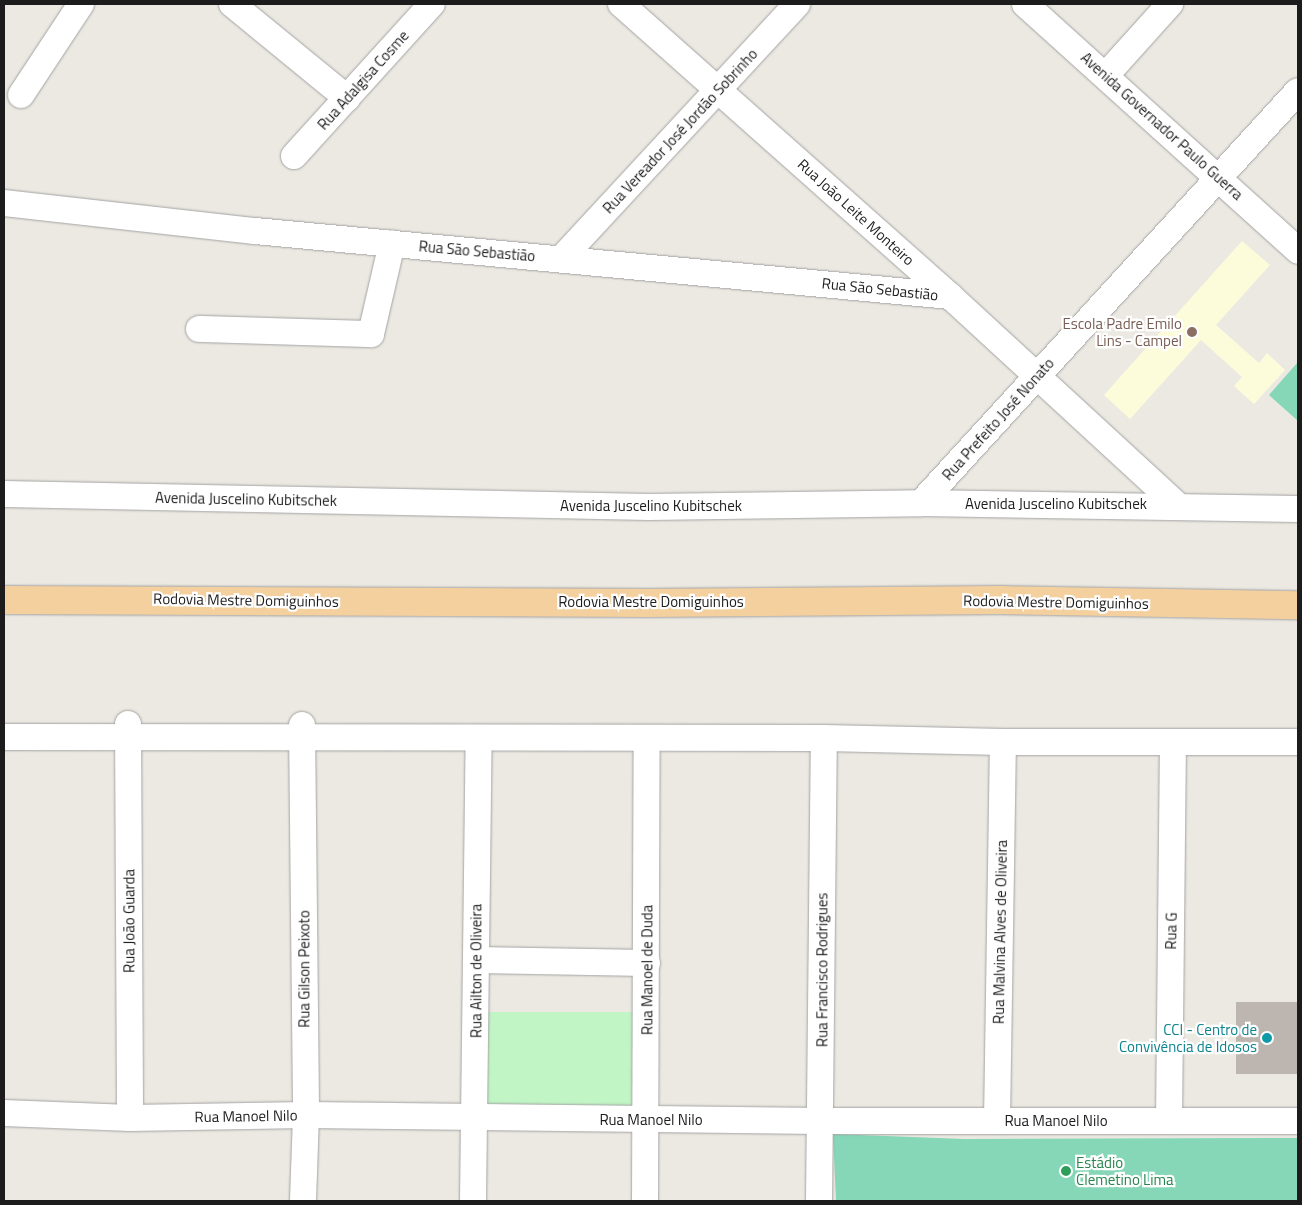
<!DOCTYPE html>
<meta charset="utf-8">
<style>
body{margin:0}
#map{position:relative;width:1302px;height:1205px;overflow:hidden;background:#ece9e2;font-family:"Titillium Web",sans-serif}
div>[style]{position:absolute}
.education>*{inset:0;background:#fcfcdb}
.park>*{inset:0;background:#c1f5c5;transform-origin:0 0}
.pitch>*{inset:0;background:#85d7b7}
.building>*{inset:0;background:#bdb5af;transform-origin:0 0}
.roads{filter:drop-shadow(0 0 1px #a3a3a3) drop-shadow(0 0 1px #a3a3a3)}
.minor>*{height:26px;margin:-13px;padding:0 13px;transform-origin:13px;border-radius:13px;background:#fff}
.major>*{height:28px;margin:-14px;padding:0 14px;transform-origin:14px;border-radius:14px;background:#f5d09f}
.dots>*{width:14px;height:14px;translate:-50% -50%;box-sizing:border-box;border:2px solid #fff;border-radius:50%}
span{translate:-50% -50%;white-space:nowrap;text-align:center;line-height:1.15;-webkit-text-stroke:4.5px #fff;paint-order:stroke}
.street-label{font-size:15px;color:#1c1c1c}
.education-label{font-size:15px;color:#785e54}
.right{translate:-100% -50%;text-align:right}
.culture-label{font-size:15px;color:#0d838f}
.leisure-label{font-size:15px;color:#27864d}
.left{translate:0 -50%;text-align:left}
.frame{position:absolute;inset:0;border:5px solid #1c1c1c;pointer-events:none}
</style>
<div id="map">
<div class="education">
<i style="clip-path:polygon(1242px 241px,1270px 265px,1216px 325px,1259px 363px,1267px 353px,1285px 370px,1254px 404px,1234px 386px,1242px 377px,1201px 340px,1130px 419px,1104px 395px)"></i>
</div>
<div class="park">
<i style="left:485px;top:1012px;width:148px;height:97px"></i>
</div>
<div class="pitch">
<i style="clip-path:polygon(1298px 362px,1298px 421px,1269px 395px)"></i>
<i style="clip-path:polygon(833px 1134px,964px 1139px,1298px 1138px,1298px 1201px,836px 1201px)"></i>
</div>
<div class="building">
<i style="left:1236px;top:1002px;width:62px;height:72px"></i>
</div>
<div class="roads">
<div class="minor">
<i style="left:232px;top:4px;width:149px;rotate:39.3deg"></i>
<i style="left:621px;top:4px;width:440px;rotate:41.6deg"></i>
<i style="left:950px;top:296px;width:309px;rotate:42.6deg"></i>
<i style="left:1025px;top:4px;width:368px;rotate:42.1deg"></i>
<i style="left:1106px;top:75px;width:96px;rotate:-48deg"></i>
<i style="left:21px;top:95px;width:109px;rotate:-56.6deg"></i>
<i style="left:294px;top:156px;width:205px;rotate:-47.8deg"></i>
<i style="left:4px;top:203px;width:253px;rotate:6.4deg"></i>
<i style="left:255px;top:231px;width:698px;rotate:5.34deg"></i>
<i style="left:562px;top:258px;width:346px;rotate:-47.2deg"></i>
<i style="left:199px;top:329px;width:172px;rotate:1.7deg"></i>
<i style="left:371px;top:334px;width:93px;rotate:-77deg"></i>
<i style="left:4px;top:494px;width:645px;rotate:1.15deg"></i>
<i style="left:649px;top:507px;width:272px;rotate:-0.8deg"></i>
<i style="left:921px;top:503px;width:377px;rotate:0.9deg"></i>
<i style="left:921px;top:503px;width:558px;rotate:-47.54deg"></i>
<i style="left:128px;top:724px;width:394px;rotate:89.7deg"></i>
<i style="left:302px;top:725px;width:390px;rotate:89.4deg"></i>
<i style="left:306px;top:1115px;width:86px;rotate:92deg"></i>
<i style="left:4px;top:737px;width:820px;rotate:0.07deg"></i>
<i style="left:824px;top:738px;width:179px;rotate:1.3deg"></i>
<i style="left:1003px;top:742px;width:295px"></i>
<i style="left:476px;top:960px;width:171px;rotate:1deg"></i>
<i style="left:4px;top:1113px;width:126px;rotate:2.3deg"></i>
<i style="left:130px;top:1118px;width:176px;rotate:-1deg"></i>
<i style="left:306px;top:1115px;width:515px;rotate:0.67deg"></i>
<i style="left:821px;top:1121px;width:477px"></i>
<i style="left:997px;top:1121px;width:379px;rotate:-89.1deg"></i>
<i style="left:1169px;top:1121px;width:379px;rotate:-89.4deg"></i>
<i style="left:473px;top:1201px;width:461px;rotate:-89.3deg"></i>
<i style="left:645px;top:1201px;width:462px;rotate:-89.8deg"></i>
<i style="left:819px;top:1201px;width:463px;rotate:-89.4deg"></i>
</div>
<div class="major">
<i style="left:4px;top:600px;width:644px;rotate:0.27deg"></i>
<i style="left:648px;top:603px;width:352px;rotate:-0.5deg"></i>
<i style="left:1000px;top:600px;width:298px;rotate:1deg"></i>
</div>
</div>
<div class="dots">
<i style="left:1192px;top:332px;background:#8d6e63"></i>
<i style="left:1267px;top:1038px;background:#0f9aa8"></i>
<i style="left:1066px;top:1171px;background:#2e9e5b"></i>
</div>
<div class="street-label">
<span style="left:363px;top:80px;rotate:-48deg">Rua Adalgisa Cosme</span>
<span style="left:1162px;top:126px;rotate:42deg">Avenida Governador Paulo Guerra</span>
<span style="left:680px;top:131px;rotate:-47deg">Rua Vereador José Jordão Sobrinho</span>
<span style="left:856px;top:212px;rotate:42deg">Rua João Leite Monteiro</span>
<span style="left:477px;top:251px;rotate:5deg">Rua São Sebastião</span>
<span style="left:880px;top:289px;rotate:6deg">Rua São Sebastião</span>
<span style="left:998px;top:419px;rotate:-48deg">Rua Prefeito José Nonato</span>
<span style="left:246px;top:499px;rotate:1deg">Avenida Juscelino Kubitschek</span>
<span style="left:1056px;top:504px">Avenida Juscelino Kubitschek</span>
<span style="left:651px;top:506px">Avenida Juscelino Kubitschek</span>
<span style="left:246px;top:600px;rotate:1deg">Rodovia Mestre Domiguinhos</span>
<span style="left:651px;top:602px">Rodovia Mestre Domiguinhos</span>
<span style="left:1056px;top:602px;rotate:1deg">Rodovia Mestre Domiguinhos</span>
<span style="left:129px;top:921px;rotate:-90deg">Rua João Guarda</span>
<span style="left:1171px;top:931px;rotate:-89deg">Rua G</span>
<span style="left:1000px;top:932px;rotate:-89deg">Rua Malvina Alves de Oliveira</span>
<span style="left:304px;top:969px;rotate:-90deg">Rua Gilson Peixoto</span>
<span style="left:647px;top:970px;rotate:-90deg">Rua Manoel de Duda</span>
<span style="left:822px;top:970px;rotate:-90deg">Rua Francisco Rodrigues</span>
<span style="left:476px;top:971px;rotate:-90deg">Rua Ailton de Oliveira</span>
<span style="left:246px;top:1116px;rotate:-1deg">Rua Manoel Nilo</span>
<span style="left:651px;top:1120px">Rua Manoel Nilo</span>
<span style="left:1056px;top:1121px">Rua Manoel Nilo</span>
</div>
<div class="education-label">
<span class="right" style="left:1182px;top:332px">Escola Padre Emilo<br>Lins - Campel</span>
</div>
<div class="culture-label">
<span class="right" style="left:1257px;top:1038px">CCI - Centro de<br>Convivência de Idosos</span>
</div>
<div class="leisure-label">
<span class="left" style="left:1076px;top:1171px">Estádio<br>Clemetino Lima</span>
</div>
<div class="frame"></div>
</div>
